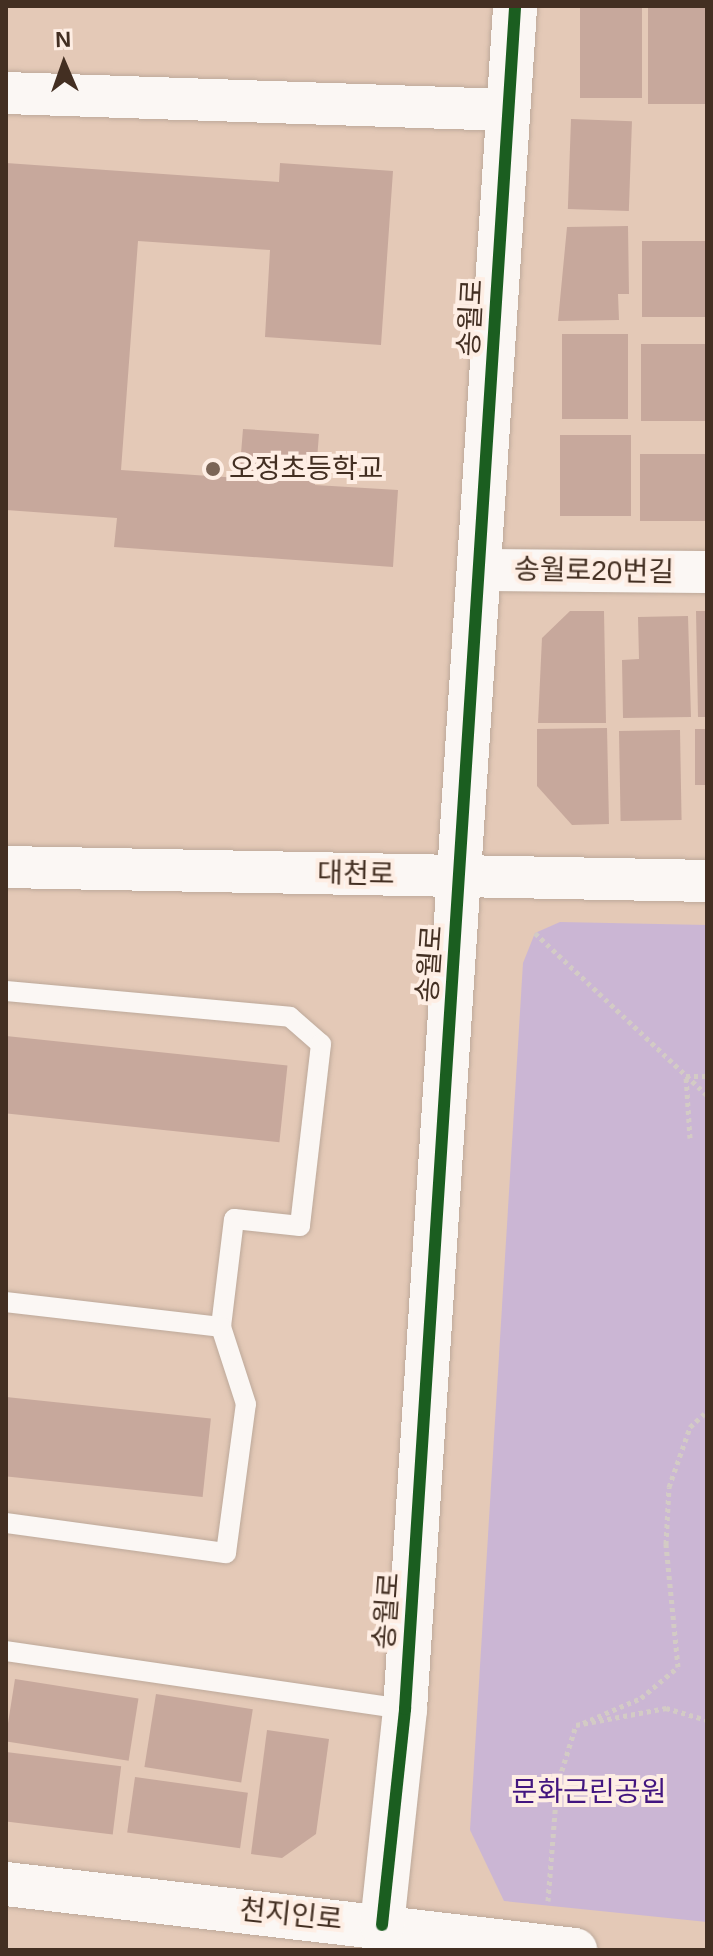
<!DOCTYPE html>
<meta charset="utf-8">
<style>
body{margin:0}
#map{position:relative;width:713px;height:1956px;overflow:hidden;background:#e4c9b7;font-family:Arial,"Noto Sans KR",sans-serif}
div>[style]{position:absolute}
.green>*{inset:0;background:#cbb6d4}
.building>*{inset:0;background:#c7a89c;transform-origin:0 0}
.path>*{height:5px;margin-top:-2.5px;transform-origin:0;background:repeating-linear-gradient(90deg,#d3cbc5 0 4px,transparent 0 8px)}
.roads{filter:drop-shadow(0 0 2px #bda99a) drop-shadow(0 0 2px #bda99a)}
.lane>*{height:20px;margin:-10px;padding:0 10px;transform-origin:10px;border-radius:10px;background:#fbf7f4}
.street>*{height:42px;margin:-21px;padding:0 21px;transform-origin:21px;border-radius:21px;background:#fbf7f4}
.secondary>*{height:44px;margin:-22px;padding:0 22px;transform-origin:22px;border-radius:22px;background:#fbf7f4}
.cycleway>*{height:12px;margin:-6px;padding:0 6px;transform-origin:6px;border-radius:6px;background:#1b5e20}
.dots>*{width:22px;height:22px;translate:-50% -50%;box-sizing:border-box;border:4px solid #feeee4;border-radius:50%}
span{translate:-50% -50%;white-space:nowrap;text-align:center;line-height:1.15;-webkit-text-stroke:8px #feeee4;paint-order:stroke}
.street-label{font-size:28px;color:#432f22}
.poi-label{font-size:28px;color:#432f22}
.left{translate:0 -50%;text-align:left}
.park-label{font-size:28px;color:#42157f}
.frame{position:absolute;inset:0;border:8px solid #432f22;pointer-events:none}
.north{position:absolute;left:24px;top:24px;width:80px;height:80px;-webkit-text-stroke:6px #feeee4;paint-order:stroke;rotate:358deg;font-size:22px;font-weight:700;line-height:32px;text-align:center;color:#432f22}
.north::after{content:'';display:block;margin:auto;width:28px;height:36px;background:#432f22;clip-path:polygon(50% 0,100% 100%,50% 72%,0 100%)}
</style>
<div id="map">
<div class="green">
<i style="clip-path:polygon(560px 922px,707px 925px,707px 1922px,504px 1901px,470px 1830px,523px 963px,535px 933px)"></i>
</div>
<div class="building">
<i style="left:580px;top:6px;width:62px;height:92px"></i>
<i style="left:648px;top:6px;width:59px;height:98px"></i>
<i style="left:571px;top:119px;width:61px;height:90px;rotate:2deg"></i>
<i style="clip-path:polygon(6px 163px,279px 182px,280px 163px,393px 171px,381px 345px,265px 337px,270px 250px,138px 241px,121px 470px,239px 478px,243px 429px,319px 434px,315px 485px,398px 490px,393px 567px,114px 547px,117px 518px,6px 510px)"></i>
<i style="clip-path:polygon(628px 226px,629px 294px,618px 294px,619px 320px,558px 321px,567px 227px)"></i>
<i style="left:707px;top:241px;width:76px;height:65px;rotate:90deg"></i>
<i style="left:628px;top:334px;width:85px;height:66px;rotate:90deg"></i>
<i style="left:707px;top:344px;width:77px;height:66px;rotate:90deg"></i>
<i style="left:560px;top:435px;width:71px;height:81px"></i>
<i style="left:640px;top:454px;width:67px;height:67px"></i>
<i style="clip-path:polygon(570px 611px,604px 611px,606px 723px,538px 723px,542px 638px)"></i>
<i style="clip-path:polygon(696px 611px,707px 611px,707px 717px,698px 717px)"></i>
<i style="clip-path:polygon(688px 616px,691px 717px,623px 718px,622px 660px,639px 659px,638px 617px)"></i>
<i style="clip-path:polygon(607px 728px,609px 824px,572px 825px,537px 786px,537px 729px)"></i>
<i style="left:695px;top:729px;width:12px;height:56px"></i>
<i style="left:680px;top:730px;width:90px;height:61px;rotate:89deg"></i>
<i style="left:6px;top:1036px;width:283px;height:77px;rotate:6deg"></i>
<i style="left:6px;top:1397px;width:206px;height:79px;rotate:6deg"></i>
<i style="left:15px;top:1679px;width:125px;height:63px;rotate:9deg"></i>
<i style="left:156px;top:1694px;width:98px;height:74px;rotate:9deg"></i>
<i style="clip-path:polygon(267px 1730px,329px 1739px,316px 1834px,282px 1858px,251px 1854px)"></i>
<i style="left:6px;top:1752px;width:116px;height:69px;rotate:7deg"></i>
<i style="left:135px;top:1777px;width:114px;height:56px;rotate:8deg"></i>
</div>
<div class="path">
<i style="left:535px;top:933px;width:236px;rotate:43.3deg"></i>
<i style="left:690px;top:1138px;width:62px;rotate:-93.7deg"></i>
<i style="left:686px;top:1076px;width:21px"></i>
<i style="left:583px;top:1723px;width:63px;rotate:-23.3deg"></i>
<i style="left:641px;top:1698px;width:48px;rotate:-40deg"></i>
<i style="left:678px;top:1667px;width:124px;rotate:-95.6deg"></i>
<i style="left:666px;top:1544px;width:57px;rotate:-87deg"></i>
<i style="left:669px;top:1487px;width:64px;rotate:-70.7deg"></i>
<i style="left:690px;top:1427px;width:23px;rotate:-43deg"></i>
<i style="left:548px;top:1901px;width:115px;rotate:-85.5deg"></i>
<i style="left:557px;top:1786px;width:64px;rotate:-72.7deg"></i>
<i style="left:576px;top:1725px;width:92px;rotate:-10.7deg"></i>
<i style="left:666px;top:1708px;width:43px;rotate:16.3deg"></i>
</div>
<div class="roads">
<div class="lane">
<i style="left:6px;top:991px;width:285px;rotate:5.2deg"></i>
<i style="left:290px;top:1017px;width:41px;rotate:41.1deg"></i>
<i style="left:321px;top:1044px;width:183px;rotate:96.6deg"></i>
<i style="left:300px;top:1226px;width:66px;rotate:-173.9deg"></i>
<i style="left:234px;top:1219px;width:109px;rotate:96.9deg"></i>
<i style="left:221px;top:1327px;width:216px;rotate:-173.4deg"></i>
<i style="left:6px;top:1523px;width:222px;rotate:7.8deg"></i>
<i style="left:226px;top:1553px;width:150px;rotate:-82.4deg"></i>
<i style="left:246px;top:1404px;width:81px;rotate:-108deg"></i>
<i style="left:6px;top:1651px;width:403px;rotate:8.3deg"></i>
</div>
<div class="street">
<i style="left:6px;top:93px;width:501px;rotate:1.94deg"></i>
<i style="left:482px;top:570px;width:225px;rotate:0.5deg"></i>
<i style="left:6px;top:867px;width:701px;rotate:1.14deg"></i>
</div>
<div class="secondary">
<i style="left:6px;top:1884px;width:573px;rotate:6.62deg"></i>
<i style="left:382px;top:1925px;width:217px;rotate:-83.9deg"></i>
<i style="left:405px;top:1709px;width:1707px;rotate:-86.3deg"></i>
</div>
</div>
<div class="cycleway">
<i style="left:382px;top:1925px;width:217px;rotate:-83.9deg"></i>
<i style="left:405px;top:1709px;width:1707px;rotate:-86.3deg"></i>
</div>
<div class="dots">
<i style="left:213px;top:469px;background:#7b6556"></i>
</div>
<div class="street-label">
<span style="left:471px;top:318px;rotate:-87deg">송월로</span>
<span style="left:594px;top:571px;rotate:1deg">송월로20번길</span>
<span style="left:356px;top:874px;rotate:1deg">대천로</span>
<span style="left:430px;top:964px;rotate:-86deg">송월로</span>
<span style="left:387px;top:1611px;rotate:-86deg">송월로</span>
<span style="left:291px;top:1915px;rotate:6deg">천지인로</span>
</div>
<div class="poi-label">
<span class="left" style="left:229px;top:469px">오정초등학교</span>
</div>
<div class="park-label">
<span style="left:589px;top:1792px">문화근린공원</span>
</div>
<div class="frame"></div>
<div class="north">N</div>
</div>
